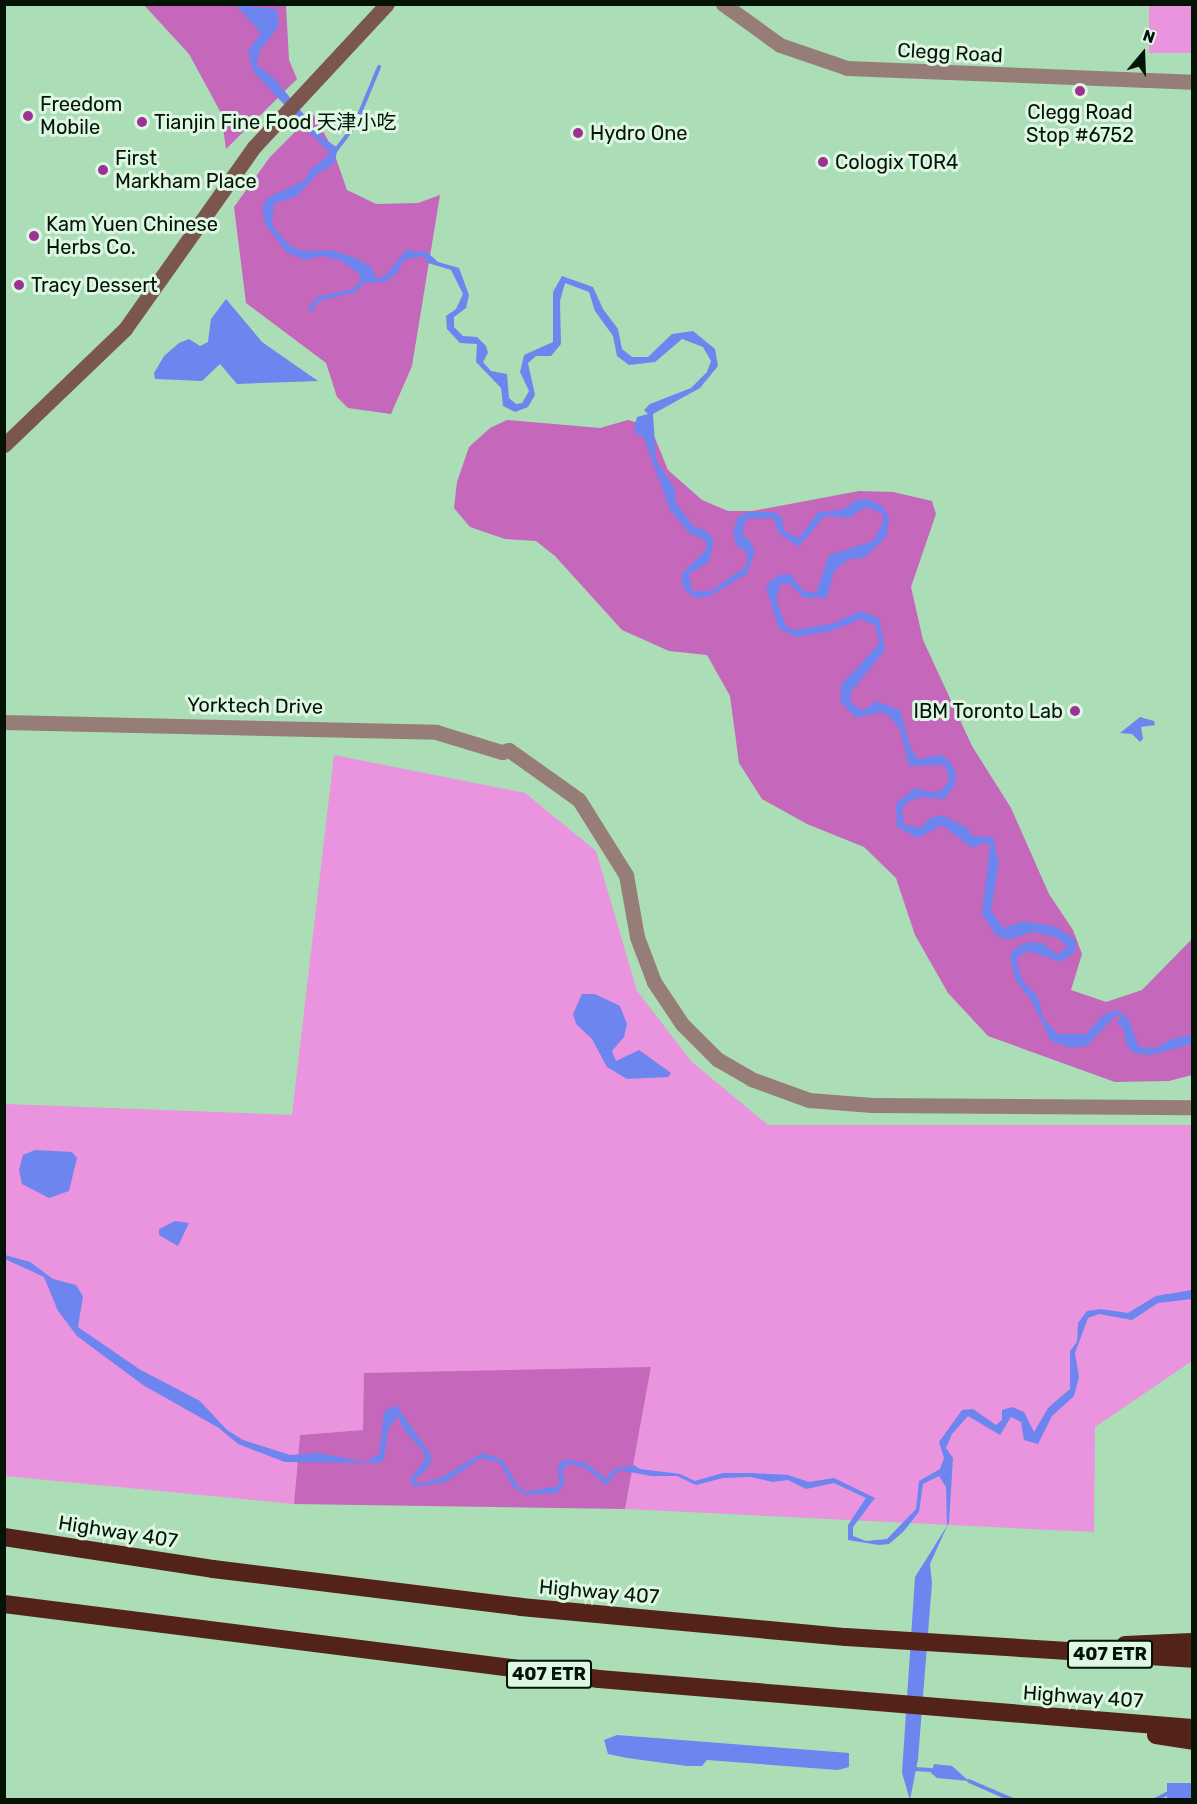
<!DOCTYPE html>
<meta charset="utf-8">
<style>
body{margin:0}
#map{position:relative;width:1197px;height:1804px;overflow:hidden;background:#abddb6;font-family:Rubik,"Noto Sans SC",sans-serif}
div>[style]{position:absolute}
.green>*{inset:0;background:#ea93de;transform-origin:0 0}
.forest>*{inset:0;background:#c567bb}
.water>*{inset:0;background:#6d85ef;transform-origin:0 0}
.stream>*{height:4px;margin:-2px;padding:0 2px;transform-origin:2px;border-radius:2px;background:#6d85ef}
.tertiary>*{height:15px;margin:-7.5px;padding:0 7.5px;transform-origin:7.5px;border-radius:7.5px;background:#977d78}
.secondary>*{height:15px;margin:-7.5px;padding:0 7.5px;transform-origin:7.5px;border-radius:7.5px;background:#7b564f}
.motorway>*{height:18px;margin:-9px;padding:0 9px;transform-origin:9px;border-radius:9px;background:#532219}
.dots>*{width:16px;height:16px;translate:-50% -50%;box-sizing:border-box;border:3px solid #def7e3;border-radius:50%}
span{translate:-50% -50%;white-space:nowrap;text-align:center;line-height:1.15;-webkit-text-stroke:6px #def7e3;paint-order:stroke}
.shield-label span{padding:2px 4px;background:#def7e3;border:2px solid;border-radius:4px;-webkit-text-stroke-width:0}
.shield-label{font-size:18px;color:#031407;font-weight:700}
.street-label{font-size:20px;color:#031407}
.poi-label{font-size:20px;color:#031407}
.left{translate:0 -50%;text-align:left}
.right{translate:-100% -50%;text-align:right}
.frame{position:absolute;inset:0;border:6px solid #031407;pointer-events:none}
.north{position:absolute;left:1113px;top:24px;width:60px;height:60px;-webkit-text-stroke:4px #def7e3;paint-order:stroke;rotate:19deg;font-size:16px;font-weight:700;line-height:24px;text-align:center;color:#031407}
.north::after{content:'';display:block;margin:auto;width:21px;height:27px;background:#031407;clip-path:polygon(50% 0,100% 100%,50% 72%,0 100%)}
</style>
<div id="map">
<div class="green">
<i style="left:1149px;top:5px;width:43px;height:48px"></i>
<i style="clip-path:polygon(334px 755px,525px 793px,596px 851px,637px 991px,692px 1062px,768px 1125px,1192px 1125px,1192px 1361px,1095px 1427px,1094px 1532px,625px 1509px,651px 1367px,363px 1430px,300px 1435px,294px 1504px,5px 1476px,5px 1104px,292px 1115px)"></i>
</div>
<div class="forest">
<i style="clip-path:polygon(144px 5px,286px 5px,289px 60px,297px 79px,226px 149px,221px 113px,189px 54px)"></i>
<i style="clip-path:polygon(313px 114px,332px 147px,347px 190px,376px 204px,418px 203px,440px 195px,412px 366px,391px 414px,348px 408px,337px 397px,326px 363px,246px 303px,234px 207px,270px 157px)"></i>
<i style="clip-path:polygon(507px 420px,600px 428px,628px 420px,650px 426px,668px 470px,702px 500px,728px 511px,752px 511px,859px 491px,893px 492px,932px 501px,936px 514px,911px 587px,923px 640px,972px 746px,1011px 808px,1049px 894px,1073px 930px,1082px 954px,1071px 990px,1106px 1002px,1142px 990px,1192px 939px,1192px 1075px,1169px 1081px,1115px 1082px,988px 1036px,948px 993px,915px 935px,896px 878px,864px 847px,807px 824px,762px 799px,739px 763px,730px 696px,707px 655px,669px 651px,622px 630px,555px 556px,536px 541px,505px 539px,470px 527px,454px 508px,457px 482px,469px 447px,490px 428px)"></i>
<i style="clip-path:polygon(651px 1367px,625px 1509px,294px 1504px,300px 1435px,363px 1430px,364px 1373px)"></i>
</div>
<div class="water">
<i style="clip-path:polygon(236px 5px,277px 9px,279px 26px,259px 51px,257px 65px,274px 78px,323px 138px,338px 148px,334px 164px,317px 174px,297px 196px,274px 204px,272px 225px,290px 246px,302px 251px,331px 250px,356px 258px,370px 266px,377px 279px,386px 275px,406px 250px,427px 252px,438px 262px,459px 268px,469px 295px,466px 308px,454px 317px,454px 327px,463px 336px,477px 337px,486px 346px,488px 353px,483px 362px,491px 371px,507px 374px,509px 398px,516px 404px,522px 403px,529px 391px,520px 372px,524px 355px,553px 342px,553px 292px,562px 276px,593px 287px,603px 309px,618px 329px,622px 349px,632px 357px,648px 357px,672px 334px,693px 331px,715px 349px,718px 366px,700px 388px,653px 414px,656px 460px,675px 489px,676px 503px,693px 526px,707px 531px,714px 540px,709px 562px,689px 574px,692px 591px,711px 591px,746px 566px,747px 552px,736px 545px,733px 532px,738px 517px,748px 512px,775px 512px,782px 518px,784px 531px,799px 538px,818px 512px,842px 510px,856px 500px,869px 499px,882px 506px,889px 516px,887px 536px,864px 558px,849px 559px,834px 571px,827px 598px,804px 598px,790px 584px,781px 584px,776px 600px,786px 626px,793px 630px,832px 624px,860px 611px,879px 618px,885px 650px,851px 692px,851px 703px,863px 711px,876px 701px,900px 710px,911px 749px,918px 759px,941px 755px,950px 761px,956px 773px,955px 785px,944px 799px,922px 797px,909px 801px,902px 809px,904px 825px,922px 827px,928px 819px,942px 815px,966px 827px,973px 836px,993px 837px,999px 863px,991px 910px,1003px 928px,1024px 921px,1056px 927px,1075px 939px,1076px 951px,1062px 962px,1028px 951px,1018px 957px,1017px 964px,1023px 981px,1038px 997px,1043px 1018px,1058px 1034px,1086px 1034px,1103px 1015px,1117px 1010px,1128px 1018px,1139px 1047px,1156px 1048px,1174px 1038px,1192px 1035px,1192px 1044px,1151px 1055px,1134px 1053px,1127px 1046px,1123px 1028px,1116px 1023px,1122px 1018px,1116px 1015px,1087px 1046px,1071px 1048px,1051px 1041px,1032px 1002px,1015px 979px,1010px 956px,1015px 948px,1028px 942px,1042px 943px,1058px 955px,1067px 946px,1056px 937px,1033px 932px,1008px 940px,996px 935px,982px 914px,990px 845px,985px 843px,972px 848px,942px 825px,918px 838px,897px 827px,896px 803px,915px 788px,935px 793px,943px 789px,949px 780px,945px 765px,909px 766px,900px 730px,890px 717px,882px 712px,856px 718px,840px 701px,841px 685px,879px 644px,876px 626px,861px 619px,831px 631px,797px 637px,779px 629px,766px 588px,769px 582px,779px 575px,790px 574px,803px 591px,816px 593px,829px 555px,873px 541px,883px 522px,882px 513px,866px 507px,849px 518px,825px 516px,798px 547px,778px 532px,773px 518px,746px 519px,742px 536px,748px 538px,755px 551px,747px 574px,708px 597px,695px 598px,683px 588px,681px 575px,707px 548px,705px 540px,689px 533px,670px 510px,643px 436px,636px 434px,634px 428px,637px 417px,648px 414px,644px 410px,650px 404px,691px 388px,707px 372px,711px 361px,703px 347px,682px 339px,655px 362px,629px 365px,617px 356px,613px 336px,595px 311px,589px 292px,565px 283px,560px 301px,561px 344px,551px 356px,536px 356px,528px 363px,535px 395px,528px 407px,515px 412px,503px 406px,501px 388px,476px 362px,477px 344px,460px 343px,447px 329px,446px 316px,456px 309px,463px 294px,451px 270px,428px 263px,423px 256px,404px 260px,397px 273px,385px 282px,362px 283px,358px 273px,340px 260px,322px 256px,305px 260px,286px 252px,265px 224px,262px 208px,267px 198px,305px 180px,310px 170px,330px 154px,253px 71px,248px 51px,261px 33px)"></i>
<i style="clip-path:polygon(226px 299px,262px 342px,318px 381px,237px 384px,220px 364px,202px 381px,155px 379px,154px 373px,164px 356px,179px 343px,189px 339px,200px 346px,208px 342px,211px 319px)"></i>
<i style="clip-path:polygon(1140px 717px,1154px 721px,1155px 725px,1141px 727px,1143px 739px,1140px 742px,1132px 734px,1120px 733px)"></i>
<i style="clip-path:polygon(582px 994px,595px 994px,620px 1006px,627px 1024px,624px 1037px,612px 1051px,616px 1061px,639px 1050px,671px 1073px,668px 1077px,627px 1079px,607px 1067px,592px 1039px,576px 1024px,573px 1014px)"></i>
<i style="clip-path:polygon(35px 1150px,72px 1152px,77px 1158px,69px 1191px,49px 1198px,22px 1184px,19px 1170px,23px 1155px)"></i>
<i style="clip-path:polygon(175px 1221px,189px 1223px,178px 1246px,159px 1235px,159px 1229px)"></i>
<i style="clip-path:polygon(5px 1255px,30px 1262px,53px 1279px,76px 1285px,83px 1296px,78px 1327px,139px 1369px,200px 1401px,227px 1430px,243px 1440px,290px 1455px,319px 1453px,365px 1462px,379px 1454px,384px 1412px,396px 1405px,432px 1456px,429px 1466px,414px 1481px,420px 1484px,442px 1477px,482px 1453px,503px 1460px,517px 1485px,526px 1492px,559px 1486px,558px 1467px,564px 1459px,586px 1463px,606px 1479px,613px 1469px,634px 1465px,640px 1469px,680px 1474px,695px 1481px,723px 1473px,751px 1473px,788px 1475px,809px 1482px,834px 1478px,875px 1498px,853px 1527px,853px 1536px,866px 1541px,887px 1539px,916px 1509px,919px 1481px,940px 1469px,944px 1458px,939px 1442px,962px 1410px,973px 1409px,996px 1425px,1002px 1420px,1002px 1410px,1012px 1407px,1024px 1412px,1034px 1432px,1048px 1408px,1070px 1389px,1070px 1351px,1077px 1342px,1078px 1323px,1087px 1311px,1100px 1309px,1128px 1313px,1156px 1296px,1192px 1290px,1192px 1299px,1158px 1303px,1132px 1320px,1099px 1314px,1088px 1318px,1075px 1353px,1079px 1377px,1074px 1396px,1052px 1416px,1038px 1444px,1024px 1440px,1021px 1422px,1011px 1417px,1000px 1435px,968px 1416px,952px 1434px,946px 1448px,953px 1458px,949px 1522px,930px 1564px,932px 1583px,918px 1759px,910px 1800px,902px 1773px,915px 1577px,947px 1526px,946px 1487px,939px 1476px,923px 1484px,919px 1512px,903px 1532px,889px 1544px,879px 1545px,848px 1540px,848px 1525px,866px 1498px,834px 1483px,806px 1489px,788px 1480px,773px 1482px,750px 1477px,723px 1478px,696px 1485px,677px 1476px,651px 1476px,619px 1470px,606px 1485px,584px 1467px,569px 1464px,563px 1469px,564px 1484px,557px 1493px,526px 1495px,513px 1487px,500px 1463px,481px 1458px,446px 1482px,415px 1487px,409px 1480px,425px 1460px,424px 1452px,403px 1429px,398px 1416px,388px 1430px,384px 1459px,379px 1463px,285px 1462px,238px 1444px,219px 1428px,143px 1385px,77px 1336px,58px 1311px,44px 1277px,5px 1259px)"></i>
<i style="clip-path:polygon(617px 1735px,849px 1753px,849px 1767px,838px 1770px,707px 1760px,702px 1766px,687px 1766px,627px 1758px,608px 1754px,604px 1740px)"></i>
<i style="clip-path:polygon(934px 1764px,952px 1766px,969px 1781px,937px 1778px,931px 1773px)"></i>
<i style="left:1167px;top:1783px;width:25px;height:15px"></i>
</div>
<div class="stream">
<i style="left:336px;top:150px;width:31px;rotate:-53deg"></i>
<i style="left:355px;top:125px;width:63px;rotate:-67.5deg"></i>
<i style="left:310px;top:310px;width:14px;rotate:-54deg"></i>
<i style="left:318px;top:299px;width:36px;rotate:-13deg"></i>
<i style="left:353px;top:291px;width:15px;rotate:-42deg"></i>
<i style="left:915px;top:1769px;width:16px;rotate:4deg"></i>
<i style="left:969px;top:1781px;width:48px;rotate:23.4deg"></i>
<i style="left:1155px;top:1800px;width:15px;rotate:-28deg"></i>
</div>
<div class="tertiary">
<i style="left:723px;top:4px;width:70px;rotate:35.7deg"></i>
<i style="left:780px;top:45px;width:71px;rotate:18.9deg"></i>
<i style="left:847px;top:68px;width:345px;rotate:2.3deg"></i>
<i style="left:4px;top:722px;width:432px;rotate:1.3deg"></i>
<i style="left:436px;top:732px;width:69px;rotate:16.9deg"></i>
<i style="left:502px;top:752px;width:7px;rotate:-16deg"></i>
<i style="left:509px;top:750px;width:86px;rotate:35.5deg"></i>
<i style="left:579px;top:800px;width:89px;rotate:57.9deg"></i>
<i style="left:626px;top:875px;width:63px;rotate:79.9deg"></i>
<i style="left:637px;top:937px;width:48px;rotate:69.3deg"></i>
<i style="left:654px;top:982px;width:50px;rotate:56.3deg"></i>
<i style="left:682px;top:1024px;width:49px;rotate:45deg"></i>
<i style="left:717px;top:1059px;width:39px;rotate:30deg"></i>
<i style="left:751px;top:1079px;width:62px;rotate:19.9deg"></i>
<i style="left:809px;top:1100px;width:63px;rotate:4.5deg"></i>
<i style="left:872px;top:1105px;width:320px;rotate:0.4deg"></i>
</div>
<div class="secondary">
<i style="left:4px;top:445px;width:168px;rotate:-43.8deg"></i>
<i style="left:125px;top:329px;width:223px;rotate:-54.7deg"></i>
<i style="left:254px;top:147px;width:195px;rotate:-47.1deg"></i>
</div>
<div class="motorway">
<i style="left:4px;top:1537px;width:211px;rotate:8.7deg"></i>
<i style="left:213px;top:1569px;width:310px;rotate:7deg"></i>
<i style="left:521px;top:1607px;width:326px;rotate:5.3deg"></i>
<i style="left:846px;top:1637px;width:347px;rotate:3.6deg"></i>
<i style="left:4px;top:1604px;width:600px;rotate:7.18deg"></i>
<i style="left:599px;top:1679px;width:595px;rotate:4.72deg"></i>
<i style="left:1125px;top:1645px;width:67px;rotate:-2.6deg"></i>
<i style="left:1156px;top:1735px;width:36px;rotate:9deg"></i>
</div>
<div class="dots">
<i style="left:1080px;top:91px;background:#9d3294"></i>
<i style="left:28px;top:116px;background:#9d3294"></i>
<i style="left:142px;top:122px;background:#9d3294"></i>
<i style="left:578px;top:133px;background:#9d3294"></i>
<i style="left:823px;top:162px;background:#9d3294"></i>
<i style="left:103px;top:170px;background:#9d3294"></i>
<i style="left:34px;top:236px;background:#9d3294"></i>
<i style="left:19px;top:285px;background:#9d3294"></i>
<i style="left:1075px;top:711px;background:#9d3294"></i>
</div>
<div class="shield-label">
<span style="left:1110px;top:1654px">407 ETR</span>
<span style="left:549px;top:1674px">407 ETR</span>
</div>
<div class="street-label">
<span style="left:950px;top:53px;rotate:3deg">Clegg Road</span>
<span style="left:255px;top:706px;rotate:1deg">Yorktech Drive</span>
<span style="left:118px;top:1532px;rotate:9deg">Highway 407</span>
<span style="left:599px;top:1592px;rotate:5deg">Highway 407</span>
<span style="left:1083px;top:1697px;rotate:4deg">Highway 407</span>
</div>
<div class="poi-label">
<span class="left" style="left:40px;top:116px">Freedom<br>Mobile</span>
<span style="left:1080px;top:124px">Clegg Road<br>Stop #6752</span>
<span class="left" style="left:154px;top:122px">Tianjin Fine Food 天津小吃</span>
<span class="left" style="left:590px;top:133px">Hydro One</span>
<span class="left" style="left:115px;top:170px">First<br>Markham Place</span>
<span class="left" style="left:835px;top:162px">Cologix TOR4</span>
<span class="left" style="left:46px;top:236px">Kam Yuen Chinese<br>Herbs Co.</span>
<span class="left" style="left:31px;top:285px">Tracy Dessert</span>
<span class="right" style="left:1063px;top:711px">IBM Toronto Lab</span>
</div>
<div class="frame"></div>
<div class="north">N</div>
</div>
